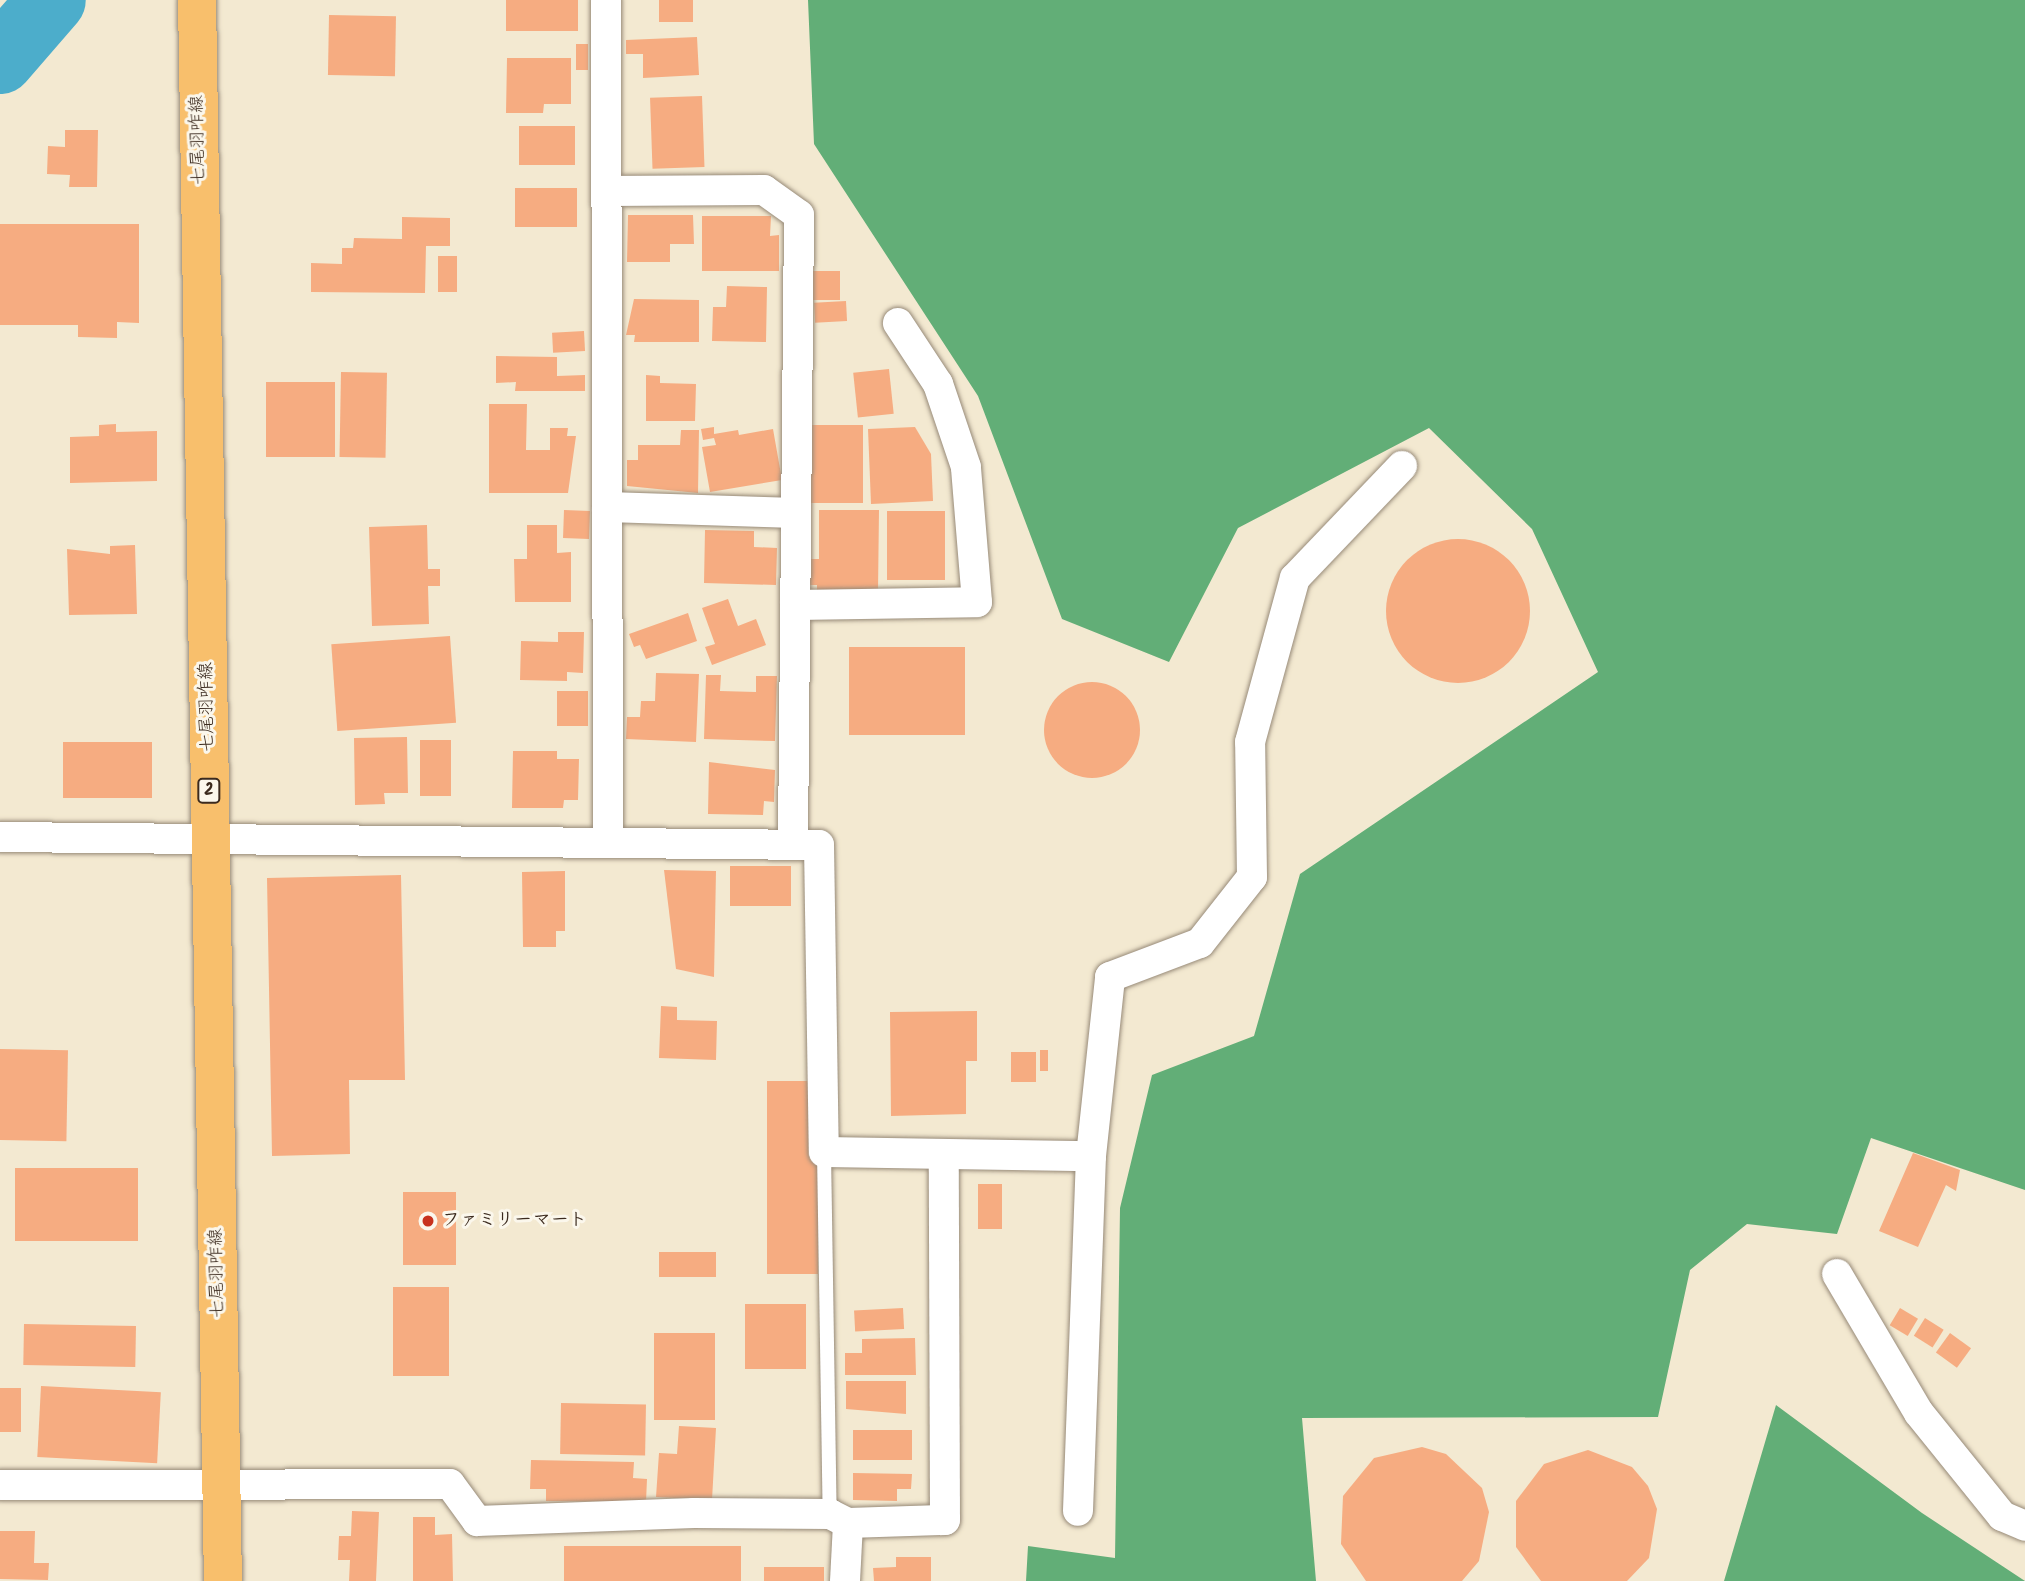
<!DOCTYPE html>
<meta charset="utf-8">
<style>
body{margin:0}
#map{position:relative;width:2025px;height:1581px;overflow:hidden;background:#f3e9d1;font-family:Kalam,"Klee One",sans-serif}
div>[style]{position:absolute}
.forest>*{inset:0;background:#62ae77}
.river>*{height:68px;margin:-34px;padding:0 34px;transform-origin:34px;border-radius:34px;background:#4cadcb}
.building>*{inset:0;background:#f6ac81;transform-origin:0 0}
.round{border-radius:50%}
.roads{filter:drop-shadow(0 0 2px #978a78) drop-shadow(0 0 2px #978a78)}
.lane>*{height:14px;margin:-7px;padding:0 7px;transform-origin:7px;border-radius:7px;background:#fff}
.street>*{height:30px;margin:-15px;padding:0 15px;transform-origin:15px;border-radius:15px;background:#fff}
.primary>*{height:38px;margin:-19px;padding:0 19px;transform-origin:19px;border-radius:19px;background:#f8bf6c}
.dots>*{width:19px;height:19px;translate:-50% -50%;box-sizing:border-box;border:4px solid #fbf7ec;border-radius:50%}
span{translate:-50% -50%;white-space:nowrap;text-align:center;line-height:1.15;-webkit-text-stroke:6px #fbf7ec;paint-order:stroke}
.shield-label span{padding:2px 5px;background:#fbf7ec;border:2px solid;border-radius:5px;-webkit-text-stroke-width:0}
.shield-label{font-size:16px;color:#3b2a1e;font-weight:700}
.street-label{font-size:18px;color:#3b2a1e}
.poi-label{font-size:18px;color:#3b2a1e;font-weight:700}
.left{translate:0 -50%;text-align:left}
</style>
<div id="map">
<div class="forest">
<i style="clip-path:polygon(808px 0,2025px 0,2025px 1190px,1871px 1138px,1837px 1234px,1747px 1224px,1690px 1270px,1658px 1417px,1302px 1418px,1316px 1581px,1026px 1581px,1028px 1546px,1115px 1558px,1120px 1208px,1152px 1075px,1254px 1036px,1300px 874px,1598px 672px,1532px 529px,1429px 428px,1238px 528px,1169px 662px,1062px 619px,978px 396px,814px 144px)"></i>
<i style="clip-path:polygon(1776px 1405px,1922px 1513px,2025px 1581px,1724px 1581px)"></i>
</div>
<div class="river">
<i style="left:0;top:60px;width:79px;rotate:-49.1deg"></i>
</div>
<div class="building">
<i style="left:506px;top:0;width:72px;height:31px"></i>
<i style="left:659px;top:0;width:34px;height:22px"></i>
<i style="left:329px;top:15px;width:67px;height:60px;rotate:1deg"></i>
<i style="clip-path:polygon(697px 37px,699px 75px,643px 78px,643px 54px,626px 54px,626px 40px)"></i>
<i style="left:576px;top:44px;width:12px;height:26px"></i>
<i style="clip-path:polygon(507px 58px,571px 58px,571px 104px,544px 104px,543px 113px,506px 113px)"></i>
<i style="left:702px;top:96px;width:71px;height:52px;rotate:88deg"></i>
<i style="left:575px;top:126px;width:39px;height:56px;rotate:90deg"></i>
<i style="clip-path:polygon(65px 130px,98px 130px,97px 187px,69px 187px,70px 175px,47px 174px,48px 146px,65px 147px)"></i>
<i style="left:515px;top:188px;width:62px;height:39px"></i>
<i style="clip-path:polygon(628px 215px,693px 215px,694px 244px,670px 244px,670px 262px,627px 262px)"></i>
<i style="clip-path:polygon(702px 216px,771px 216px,770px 236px,779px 235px,779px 271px,702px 271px)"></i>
<i style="clip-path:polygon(402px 217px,450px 218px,450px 246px,426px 246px,425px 293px,311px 292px,311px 263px,342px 264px,342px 248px,353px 248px,354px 238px,402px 239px)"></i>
<i style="clip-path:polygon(0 224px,139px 224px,139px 323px,117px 322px,117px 338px,78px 337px,78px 325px,0 325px)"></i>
<i style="left:438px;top:256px;width:19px;height:36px"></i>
<i style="left:807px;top:271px;width:33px;height:29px"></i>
<i style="clip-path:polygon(727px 286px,767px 287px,766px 342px,712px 341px,713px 307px,726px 307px)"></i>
<i style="clip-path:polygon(634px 299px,699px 300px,699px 342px,634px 342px,635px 335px,626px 335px)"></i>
<i style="left:846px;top:301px;width:20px;height:32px;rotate:87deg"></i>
<i style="left:584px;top:331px;width:20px;height:32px;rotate:87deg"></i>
<i style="clip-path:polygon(496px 356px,557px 357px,557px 376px,585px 375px,585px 391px,515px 391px,516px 382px,496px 383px)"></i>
<i style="left:889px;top:369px;width:45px;height:36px;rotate:84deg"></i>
<i style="left:341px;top:372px;width:46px;height:85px;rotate:1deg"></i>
<i style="clip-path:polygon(646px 375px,660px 376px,660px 383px,696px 384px,695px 421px,646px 421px)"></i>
<i style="left:266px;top:382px;width:69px;height:75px"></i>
<i style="clip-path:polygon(489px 404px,527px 404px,526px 450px,550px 450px,550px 428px,568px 428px,567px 436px,576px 436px,568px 493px,489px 493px)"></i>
<i style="clip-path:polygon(116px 424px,116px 432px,157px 431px,157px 481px,70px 483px,70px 437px,99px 436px,99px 425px)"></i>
<i style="left:809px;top:425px;width:54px;height:78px"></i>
<i style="clip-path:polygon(714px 427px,714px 434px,738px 430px,739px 435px,773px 429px,782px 480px,710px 492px,702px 447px,716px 445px,714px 438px,703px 440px,701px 429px)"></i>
<i style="clip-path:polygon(915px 427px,931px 454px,933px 501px,871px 504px,868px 429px)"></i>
<i style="clip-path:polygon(681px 430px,699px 430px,698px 493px,627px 486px,627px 460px,638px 460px,638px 445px,680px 445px)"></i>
<i style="left:564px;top:510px;width:26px;height:28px;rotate:2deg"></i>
<i style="clip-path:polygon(819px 510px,879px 510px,878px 591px,817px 591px,817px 585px,806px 585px,807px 559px,819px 559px)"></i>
<i style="left:887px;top:511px;width:58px;height:69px"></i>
<i style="clip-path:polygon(427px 525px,428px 569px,440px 569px,440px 586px,428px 586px,429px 624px,372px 626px,369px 527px)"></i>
<i style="clip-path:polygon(527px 525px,557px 525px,557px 553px,571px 552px,571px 602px,515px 602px,514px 559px,527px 559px)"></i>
<i style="clip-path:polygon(705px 530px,754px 531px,754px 547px,777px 548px,776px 585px,704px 583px)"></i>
<i class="round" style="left:1386px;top:539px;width:144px;height:144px"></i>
<i style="clip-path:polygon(135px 545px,137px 614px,69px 615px,67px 549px,110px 554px,110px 546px)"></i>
<i style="clip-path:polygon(728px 599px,738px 626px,756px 619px,766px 645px,712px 665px,705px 647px,715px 644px,702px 608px)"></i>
<i style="clip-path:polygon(688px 613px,697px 641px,646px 659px,640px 645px,634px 647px,629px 634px)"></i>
<i style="clip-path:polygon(558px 632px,584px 632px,583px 673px,567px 672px,567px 681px,520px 680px,521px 641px,558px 642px)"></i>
<i style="left:450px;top:636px;width:87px;height:119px;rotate:86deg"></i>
<i style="left:849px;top:647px;width:116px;height:88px"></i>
<i style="clip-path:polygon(656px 673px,699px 674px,696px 742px,626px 739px,627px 717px,640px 717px,641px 701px,655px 701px)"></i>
<i style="clip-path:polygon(706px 675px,721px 675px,720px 691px,756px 692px,756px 676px,777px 676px,775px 741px,704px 739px)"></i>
<i class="round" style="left:1044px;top:682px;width:96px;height:96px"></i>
<i style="left:557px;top:691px;width:31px;height:35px"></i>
<i style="clip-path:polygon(407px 737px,408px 793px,384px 793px,385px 804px,355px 805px,354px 738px)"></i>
<i style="left:420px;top:740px;width:31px;height:56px"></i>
<i style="left:152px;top:742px;width:56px;height:89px;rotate:90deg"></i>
<i style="clip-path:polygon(513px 751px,557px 751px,557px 759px,579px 759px,578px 800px,564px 800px,563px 808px,512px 808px)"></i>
<i style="clip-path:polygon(709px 762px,775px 770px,774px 802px,764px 801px,763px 815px,708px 814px)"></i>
<i style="left:730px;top:866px;width:61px;height:40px"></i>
<i style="clip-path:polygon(664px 870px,716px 871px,714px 977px,676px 969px)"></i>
<i style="clip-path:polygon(565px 871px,565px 931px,556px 931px,556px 947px,523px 947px,522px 872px)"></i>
<i style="clip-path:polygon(401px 875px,405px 1080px,349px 1080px,350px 1154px,272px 1156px,267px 878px)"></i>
<i style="clip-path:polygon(661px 1006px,677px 1007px,677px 1020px,717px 1021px,716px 1060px,659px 1058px)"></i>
<i style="clip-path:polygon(977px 1011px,977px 1061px,966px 1061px,966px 1114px,891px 1116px,890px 1012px)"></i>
<i style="left:0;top:1049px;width:68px;height:91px;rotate:1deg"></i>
<i style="left:1040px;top:1050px;width:8px;height:21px"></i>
<i style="left:1011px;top:1052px;width:25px;height:30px"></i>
<i style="left:818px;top:1081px;width:193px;height:51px;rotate:90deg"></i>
<i style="clip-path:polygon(1913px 1153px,1960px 1170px,1956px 1191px,1946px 1185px,1918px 1247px,1879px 1231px)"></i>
<i style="left:15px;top:1168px;width:123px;height:73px"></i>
<i style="left:978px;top:1184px;width:24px;height:45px"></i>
<i style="left:403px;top:1192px;width:53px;height:73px"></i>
<i style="left:659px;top:1252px;width:57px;height:25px"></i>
<i style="left:449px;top:1287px;width:89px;height:56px;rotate:90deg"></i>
<i style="left:745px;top:1304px;width:61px;height:65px"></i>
<i style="left:903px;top:1308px;width:21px;height:49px;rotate:87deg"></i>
<i style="left:1900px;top:1308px;width:21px;height:20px;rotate:31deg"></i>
<i style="left:1925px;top:1318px;width:22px;height:21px;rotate:32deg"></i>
<i style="left:24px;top:1324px;width:112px;height:41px;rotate:1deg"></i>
<i style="left:715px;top:1333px;width:87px;height:61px;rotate:90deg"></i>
<i style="left:1950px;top:1333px;width:26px;height:24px;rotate:36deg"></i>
<i style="clip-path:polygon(915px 1338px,916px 1375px,845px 1375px,845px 1353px,862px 1353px,862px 1339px)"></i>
<i style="clip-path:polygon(846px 1381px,906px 1381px,906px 1414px,846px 1409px)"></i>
<i style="left:41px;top:1386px;width:120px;height:71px;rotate:3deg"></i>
<i style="left:0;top:1388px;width:21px;height:44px"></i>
<i style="left:561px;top:1403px;width:85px;height:51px;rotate:1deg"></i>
<i style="clip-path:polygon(679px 1426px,716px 1428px,712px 1500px,656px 1497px,659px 1453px,677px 1454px)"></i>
<i style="left:853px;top:1430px;width:59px;height:30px"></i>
<i style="clip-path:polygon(1422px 1447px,1446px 1454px,1482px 1488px,1489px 1512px,1479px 1561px,1462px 1581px,1366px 1581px,1341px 1544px,1343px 1496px,1374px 1458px)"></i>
<i style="clip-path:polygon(1588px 1450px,1632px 1467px,1648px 1486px,1657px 1509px,1649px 1558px,1627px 1581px,1541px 1581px,1516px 1547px,1516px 1501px,1544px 1464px)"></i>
<i style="clip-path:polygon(531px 1460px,634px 1462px,633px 1478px,647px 1479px,646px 1502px,546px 1501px,546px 1489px,530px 1489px)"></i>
<i style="clip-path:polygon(853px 1473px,912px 1474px,911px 1489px,897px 1489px,897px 1501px,853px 1500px)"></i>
<i style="clip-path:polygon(352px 1511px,379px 1512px,376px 1581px,349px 1581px,350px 1560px,338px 1560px,339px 1536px,351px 1536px)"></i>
<i style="clip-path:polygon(413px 1517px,435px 1517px,435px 1535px,452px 1534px,453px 1581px,413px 1581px)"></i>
<i style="clip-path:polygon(0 1531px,35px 1531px,34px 1563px,49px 1563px,48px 1580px,0 1579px)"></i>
<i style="left:564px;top:1546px;width:177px;height:35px"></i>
<i style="clip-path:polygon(896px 1557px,931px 1557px,931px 1581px,874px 1581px,873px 1568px,896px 1567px)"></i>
<i style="left:764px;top:1567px;width:60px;height:14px"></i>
</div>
<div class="roads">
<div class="lane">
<i style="left:824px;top:1152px;width:362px;rotate:89.1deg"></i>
</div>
<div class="street">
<i style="left:606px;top:0;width:840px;rotate:89.86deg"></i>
<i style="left:606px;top:191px;width:158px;rotate:-0.4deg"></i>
<i style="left:764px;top:190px;width:43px;rotate:35.5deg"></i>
<i style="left:799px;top:215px;width:627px;rotate:90.55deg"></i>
<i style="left:607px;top:507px;width:189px;rotate:1.8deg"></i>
<i style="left:795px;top:605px;width:182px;rotate:-0.9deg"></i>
<i style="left:977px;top:602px;width:135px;rotate:-94.7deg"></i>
<i style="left:966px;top:467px;width:88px;rotate:-108.6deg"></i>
<i style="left:938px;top:384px;width:73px;rotate:-123.3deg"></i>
<i style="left:0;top:837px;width:819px;rotate:0.56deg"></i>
<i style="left:819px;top:845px;width:307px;rotate:89.1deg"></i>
<i style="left:824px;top:1152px;width:267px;rotate:0.9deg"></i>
<i style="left:1091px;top:1156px;width:355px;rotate:92.1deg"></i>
<i style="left:1091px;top:1156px;width:180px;rotate:-83.9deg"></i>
<i style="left:1110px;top:977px;width:96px;rotate:-20.7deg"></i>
<i style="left:1200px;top:943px;width:84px;rotate:-51.8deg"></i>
<i style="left:1252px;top:877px;width:135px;rotate:-90.8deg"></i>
<i style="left:1250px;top:742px;width:170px;rotate:-74.7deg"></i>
<i style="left:1295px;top:578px;width:155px;rotate:-46.3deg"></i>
<i style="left:1837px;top:1274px;width:161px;rotate:59.5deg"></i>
<i style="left:1919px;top:1413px;width:132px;rotate:51.1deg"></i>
<i style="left:2002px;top:1516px;width:25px;rotate:23deg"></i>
<i style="left:0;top:1485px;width:450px;rotate:-0.1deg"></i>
<i style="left:450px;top:1484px;width:46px;rotate:53.9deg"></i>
<i style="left:477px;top:1521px;width:217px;rotate:-2.1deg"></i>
<i style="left:694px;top:1513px;width:136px;rotate:0.4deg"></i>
<i style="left:830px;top:1514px;width:20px;rotate:27deg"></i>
<i style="left:848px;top:1523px;width:97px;rotate:-1.8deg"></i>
<i style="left:945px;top:1520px;width:366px;rotate:-90.2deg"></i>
<i style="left:845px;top:1581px;width:58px;rotate:-87deg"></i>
</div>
<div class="primary">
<i style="left:197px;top:0;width:1581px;rotate:89.06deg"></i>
</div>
</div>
<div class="dots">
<i style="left:428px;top:1221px;background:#c8321e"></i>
</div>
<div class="shield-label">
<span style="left:209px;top:791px">2</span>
</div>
<div class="street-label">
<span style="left:199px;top:140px;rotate:-91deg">七尾羽咋線</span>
<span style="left:208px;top:707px;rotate:-91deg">七尾羽咋線</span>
<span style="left:218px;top:1273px;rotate:-91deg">七尾羽咋線</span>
</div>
<div class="poi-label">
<span class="left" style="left:442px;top:1221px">ファミリーマート</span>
</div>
</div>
